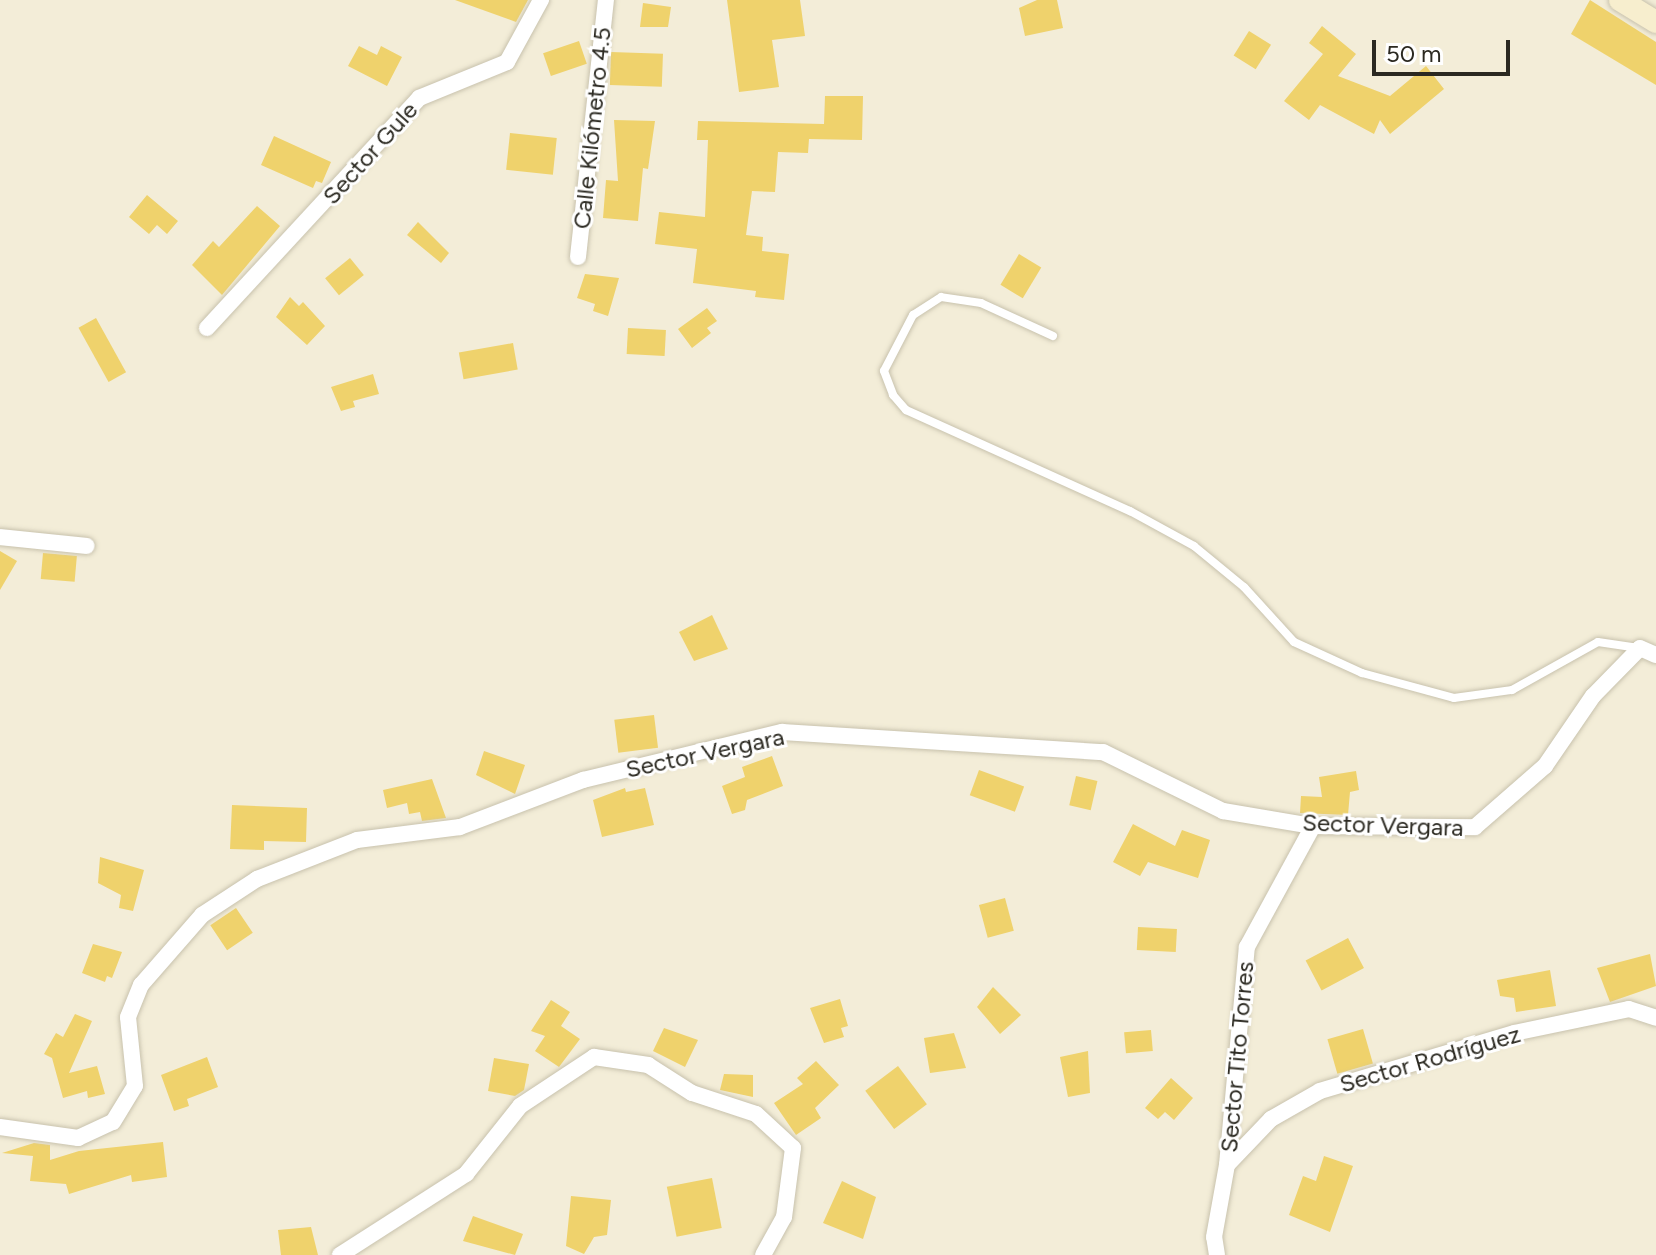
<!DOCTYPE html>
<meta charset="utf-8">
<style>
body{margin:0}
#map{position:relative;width:1656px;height:1255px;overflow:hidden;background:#f3edd8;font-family:Figtree,sans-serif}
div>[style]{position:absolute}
.building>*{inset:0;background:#efd26c;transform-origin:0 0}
.roads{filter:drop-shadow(0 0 2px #c8c2ad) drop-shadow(0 0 2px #c8c2ad)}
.lane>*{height:8px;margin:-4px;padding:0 4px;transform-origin:4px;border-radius:4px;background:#fff}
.street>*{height:16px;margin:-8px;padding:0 8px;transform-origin:8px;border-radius:8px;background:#fff}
.secondary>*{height:22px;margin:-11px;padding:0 11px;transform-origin:11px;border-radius:11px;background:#f7eece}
span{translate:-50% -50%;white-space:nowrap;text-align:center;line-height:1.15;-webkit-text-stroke:6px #fff;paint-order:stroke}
.street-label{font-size:24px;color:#2b2921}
.scale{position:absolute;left:1372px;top:40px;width:138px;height:36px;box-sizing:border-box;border:4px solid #2b2921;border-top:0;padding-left:10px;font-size:24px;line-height:28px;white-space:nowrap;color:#2b2921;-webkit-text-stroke:6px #fff;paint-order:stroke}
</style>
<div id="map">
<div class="building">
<i style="clip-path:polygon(455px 0,528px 0,516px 22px)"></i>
<i style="clip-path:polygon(727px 0,800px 0,805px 36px,772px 40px,779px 87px,739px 92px)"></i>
<i style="clip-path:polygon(1037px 0,1057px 0,1063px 28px,1025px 36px,1019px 8px)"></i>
<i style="clip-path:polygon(1590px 0,1656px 42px,1656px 85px,1571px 34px)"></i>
<i style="clip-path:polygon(643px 3px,671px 7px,668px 27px,640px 27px)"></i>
<i style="clip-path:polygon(1322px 26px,1356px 54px,1338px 76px,1390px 96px,1426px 66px,1444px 89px,1390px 134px,1380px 120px,1374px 134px,1320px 105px,1309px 120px,1284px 101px,1323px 54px,1309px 43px)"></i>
<i style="left:1249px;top:31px;width:26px;height:29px;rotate:32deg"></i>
<i style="left:579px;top:41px;width:24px;height:38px;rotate:71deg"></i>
<i style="clip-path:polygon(359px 46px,377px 55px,381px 46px,402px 57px,387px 86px,348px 66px)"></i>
<i style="left:611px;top:52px;width:52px;height:33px;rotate:2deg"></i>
<i style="clip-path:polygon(825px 96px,863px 96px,862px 140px,809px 139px,808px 153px,778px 152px,775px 192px,752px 191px,746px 235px,763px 237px,762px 251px,789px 254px,784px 300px,755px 297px,756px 291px,693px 283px,697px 249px,655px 244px,659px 212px,705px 217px,708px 140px,697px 140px,698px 121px,824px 124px)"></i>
<i style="clip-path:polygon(614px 120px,655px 121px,648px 169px,643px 168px,638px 221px,603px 218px,606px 180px,618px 181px)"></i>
<i style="left:510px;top:133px;width:47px;height:37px;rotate:6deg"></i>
<i style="clip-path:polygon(274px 136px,331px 162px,322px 183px,316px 181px,313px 188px,261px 165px)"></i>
<i style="clip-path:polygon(147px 195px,178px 221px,167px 234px,157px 225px,149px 234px,129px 217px)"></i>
<i style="clip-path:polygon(257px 206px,280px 226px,222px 295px,192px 265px,213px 241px,219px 247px)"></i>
<i style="clip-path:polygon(418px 222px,449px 253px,441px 263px,407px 235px)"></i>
<i style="left:1019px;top:254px;width:26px;height:36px;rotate:31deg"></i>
<i style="left:350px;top:258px;width:22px;height:32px;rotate:51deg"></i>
<i style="clip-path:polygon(585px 274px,619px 278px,608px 316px,593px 311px,595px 304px,577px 298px)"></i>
<i style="clip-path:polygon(290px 297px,299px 306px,303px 302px,325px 326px,307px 345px,276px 317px)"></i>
<i style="clip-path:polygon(707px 308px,717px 321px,707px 328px,711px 333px,692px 348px,678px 329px)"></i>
<i style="left:96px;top:318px;width:62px;height:20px;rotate:61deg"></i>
<i style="left:628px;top:328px;width:38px;height:26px;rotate:3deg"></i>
<i style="left:513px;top:343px;width:27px;height:55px;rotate:80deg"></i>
<i style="clip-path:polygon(373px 374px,379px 394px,353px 401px,355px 407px,341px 411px,331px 387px)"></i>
<i style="clip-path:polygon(0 551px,17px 561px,0 590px)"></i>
<i style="left:43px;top:553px;width:34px;height:26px;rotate:5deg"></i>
<i style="clip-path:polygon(712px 615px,728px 649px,694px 661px,679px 632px)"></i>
<i style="left:654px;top:715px;width:33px;height:40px;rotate:83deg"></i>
<i style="clip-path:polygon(484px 751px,525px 765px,515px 794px,476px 775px)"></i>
<i style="clip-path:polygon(772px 756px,783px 786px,747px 800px,745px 810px,732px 814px,722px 786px,745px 777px,742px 767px)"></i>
<i style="left:979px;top:770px;width:48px;height:27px;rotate:20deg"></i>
<i style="clip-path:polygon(1356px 771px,1359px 790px,1350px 792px,1348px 815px,1300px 813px,1301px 796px,1322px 797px,1319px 777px)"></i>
<i style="left:1076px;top:776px;width:22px;height:30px;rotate:13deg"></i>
<i style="clip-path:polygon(432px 779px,446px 818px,422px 821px,420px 812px,409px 814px,407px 803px,387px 808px,383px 790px)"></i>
<i style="clip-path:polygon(625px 788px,626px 792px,645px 788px,654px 825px,602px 837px,593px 800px)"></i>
<i style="clip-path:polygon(232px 805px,307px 808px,306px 842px,264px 841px,264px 850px,230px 849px)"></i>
<i style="clip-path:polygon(1133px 824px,1175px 846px,1182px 830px,1210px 840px,1198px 878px,1148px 862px,1140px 876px,1113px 862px)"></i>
<i style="clip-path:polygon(100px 857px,144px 870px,133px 911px,119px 908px,121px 895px,98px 883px)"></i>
<i style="left:1005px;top:898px;width:34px;height:27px;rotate:75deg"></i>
<i style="left:236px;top:908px;width:30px;height:31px;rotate:56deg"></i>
<i style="left:1138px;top:927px;width:39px;height:23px;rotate:3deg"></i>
<i style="left:1348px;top:938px;width:34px;height:48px;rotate:62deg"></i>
<i style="clip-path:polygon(93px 944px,122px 952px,112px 978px,107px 976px,105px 982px,82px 973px)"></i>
<i style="clip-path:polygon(1650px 954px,1656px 986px,1610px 1002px,1597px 968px)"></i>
<i style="clip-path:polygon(1550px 970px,1556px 1006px,1516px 1012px,1514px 998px,1500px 996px,1497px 980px)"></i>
<i style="clip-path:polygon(993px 987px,1021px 1015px,1000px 1034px,977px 1007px)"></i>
<i style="clip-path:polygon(840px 999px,848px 1026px,841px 1028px,844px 1037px,824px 1043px,810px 1008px)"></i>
<i style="clip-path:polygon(551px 1000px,570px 1012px,561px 1026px,580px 1039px,559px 1067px,535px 1051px,545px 1036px,531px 1031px)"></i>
<i style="clip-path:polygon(75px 1014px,92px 1021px,69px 1073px,97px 1066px,105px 1094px,88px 1098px,87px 1091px,63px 1098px,52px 1058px,44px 1054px,56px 1033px,63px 1037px)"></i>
<i style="clip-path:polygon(664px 1028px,698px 1040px,685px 1067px,653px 1051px)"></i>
<i style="left:1363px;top:1029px;width:36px;height:37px;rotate:74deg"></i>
<i style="left:1151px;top:1030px;width:21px;height:27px;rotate:85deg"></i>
<i style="clip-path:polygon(954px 1033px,966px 1068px,930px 1073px,924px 1038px)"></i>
<i style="clip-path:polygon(1088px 1051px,1090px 1093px,1068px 1097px,1060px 1057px)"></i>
<i style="clip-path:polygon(207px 1057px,218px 1087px,187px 1099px,189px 1106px,174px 1111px,161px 1075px)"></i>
<i style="clip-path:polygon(494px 1058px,529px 1064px,524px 1090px,515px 1096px,488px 1091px)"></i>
<i style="clip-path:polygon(816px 1061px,839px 1085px,815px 1108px,821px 1118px,796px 1135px,774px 1103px,803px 1084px,797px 1078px)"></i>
<i style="left:898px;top:1066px;width:48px;height:41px;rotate:53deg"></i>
<i style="clip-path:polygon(753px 1075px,753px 1097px,720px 1090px,724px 1074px)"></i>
<i style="clip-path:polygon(1171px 1078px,1193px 1098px,1174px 1120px,1165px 1112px,1158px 1119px,1145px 1108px)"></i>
<i style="clip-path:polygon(163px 1142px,167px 1177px,132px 1182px,131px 1175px,69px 1194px,66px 1184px,30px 1181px,33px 1156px,2px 1153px,34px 1143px,50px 1145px,50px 1160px,79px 1151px)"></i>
<i style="clip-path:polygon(1324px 1156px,1353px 1166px,1330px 1232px,1289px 1215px,1303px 1176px,1316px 1181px)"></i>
<i style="left:712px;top:1178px;width:51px;height:46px;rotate:79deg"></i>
<i style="clip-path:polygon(842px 1181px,876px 1197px,863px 1239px,823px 1223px)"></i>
<i style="clip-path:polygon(571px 1196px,611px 1200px,607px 1235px,594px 1237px,584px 1254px,566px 1246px)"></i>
<i style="clip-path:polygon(473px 1216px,523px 1234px,515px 1255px,463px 1241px)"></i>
<i style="clip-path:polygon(311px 1227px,318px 1255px,281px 1255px,278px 1230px)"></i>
</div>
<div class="roads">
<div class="lane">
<i style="left:1053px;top:336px;width:79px;rotate:-155.4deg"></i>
<i style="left:981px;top:303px;width:40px;rotate:-171.5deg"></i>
<i style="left:941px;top:297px;width:33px;rotate:147deg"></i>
<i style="left:913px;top:315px;width:63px;rotate:117.4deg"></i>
<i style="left:884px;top:371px;width:26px;rotate:69deg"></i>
<i style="left:893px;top:395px;width:20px;rotate:49deg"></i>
<i style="left:906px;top:410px;width:246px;rotate:24.3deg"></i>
<i style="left:1130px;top:511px;width:73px;rotate:28.7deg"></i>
<i style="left:1194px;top:546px;width:65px;rotate:39.4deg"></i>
<i style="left:1244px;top:587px;width:74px;rotate:47.7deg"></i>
<i style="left:1294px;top:642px;width:75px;rotate:24.5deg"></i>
<i style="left:1362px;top:673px;width:95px;rotate:15.2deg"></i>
<i style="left:1454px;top:698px;width:59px;rotate:-7.9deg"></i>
<i style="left:1512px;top:690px;width:98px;rotate:-29.2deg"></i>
<i style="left:1598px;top:642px;width:41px;rotate:8.3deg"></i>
</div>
<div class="street">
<i style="left:578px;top:257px;width:259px;rotate:-83.8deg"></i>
<i style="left:207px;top:328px;width:313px;rotate:-47.3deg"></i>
<i style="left:419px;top:98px;width:95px;rotate:-22.2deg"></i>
<i style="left:507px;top:62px;width:71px;rotate:-61.3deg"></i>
<i style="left:0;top:537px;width:87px;rotate:5.9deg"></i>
<i style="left:0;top:1127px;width:79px;rotate:8deg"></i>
<i style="left:78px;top:1138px;width:38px;rotate:-25deg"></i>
<i style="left:113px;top:1122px;width:42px;rotate:-58.6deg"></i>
<i style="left:135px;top:1086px;width:69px;rotate:-95.8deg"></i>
<i style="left:128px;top:1017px;width:35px;rotate:-68deg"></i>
<i style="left:141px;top:985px;width:93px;rotate:-48.9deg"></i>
<i style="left:202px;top:915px;width:66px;rotate:-33.2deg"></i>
<i style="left:257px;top:879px;width:107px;rotate:-21.3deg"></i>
<i style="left:357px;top:840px;width:104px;rotate:-7.2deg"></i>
<i style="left:460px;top:827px;width:132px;rotate:-20.9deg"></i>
<i style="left:583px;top:780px;width:205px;rotate:-13.6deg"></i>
<i style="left:782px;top:732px;width:322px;rotate:3.6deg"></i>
<i style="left:1103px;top:752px;width:134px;rotate:26.2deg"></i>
<i style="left:1223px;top:811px;width:91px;rotate:9.5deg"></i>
<i style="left:1313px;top:826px;width:162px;rotate:0.4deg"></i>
<i style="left:1475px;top:827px;width:93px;rotate:-41.1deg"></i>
<i style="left:1545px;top:766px;width:85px;rotate:-55.6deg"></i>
<i style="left:1593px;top:696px;width:67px;rotate:-45.6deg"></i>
<i style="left:1640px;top:648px;width:17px;rotate:24deg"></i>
<i style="left:1227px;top:1165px;width:64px;rotate:-46.3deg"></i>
<i style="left:1271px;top:1119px;width:56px;rotate:-29.7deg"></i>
<i style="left:1320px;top:1091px;width:202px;rotate:-16.6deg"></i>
<i style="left:1514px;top:1033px;width:117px;rotate:-11.8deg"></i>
<i style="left:1629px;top:1009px;width:28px;rotate:18deg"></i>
<i style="left:340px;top:1255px;width:150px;rotate:-32.7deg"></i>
<i style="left:466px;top:1174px;width:87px;rotate:-51.5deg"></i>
<i style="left:520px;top:1106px;width:89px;rotate:-33.5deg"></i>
<i style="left:594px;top:1057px;width:55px;rotate:8.4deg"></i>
<i style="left:648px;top:1065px;width:52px;rotate:32.5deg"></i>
<i style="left:692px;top:1093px;width:67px;rotate:18.2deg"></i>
<i style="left:756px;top:1114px;width:50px;rotate:42.6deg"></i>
<i style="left:793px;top:1148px;width:70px;rotate:97.4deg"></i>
<i style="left:784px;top:1217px;width:43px;rotate:118.9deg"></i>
<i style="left:1217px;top:1255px;width:18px;rotate:-99deg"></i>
<i style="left:1214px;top:1237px;width:73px;rotate:-79.8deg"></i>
<i style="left:1227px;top:1165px;width:219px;rotate:-84.8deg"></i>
<i style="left:1247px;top:947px;width:138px;rotate:-61.4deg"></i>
</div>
<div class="secondary">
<i style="left:1620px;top:0;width:42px;rotate:31.4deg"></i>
</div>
</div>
<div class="street-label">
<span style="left:592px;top:128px;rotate:-84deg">Calle Kilómetro 4.5</span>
<span style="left:370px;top:153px;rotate:-48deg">Sector Gule</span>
<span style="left:705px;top:753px;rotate:-12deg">Sector Vergara</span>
<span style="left:1383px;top:825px;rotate:2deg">Sector Vergara</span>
<span style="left:1237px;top:1057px;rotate:-85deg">Sector Tito Torres</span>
<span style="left:1430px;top:1059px;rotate:-16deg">Sector Rodríguez</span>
</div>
<div class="scale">50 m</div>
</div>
